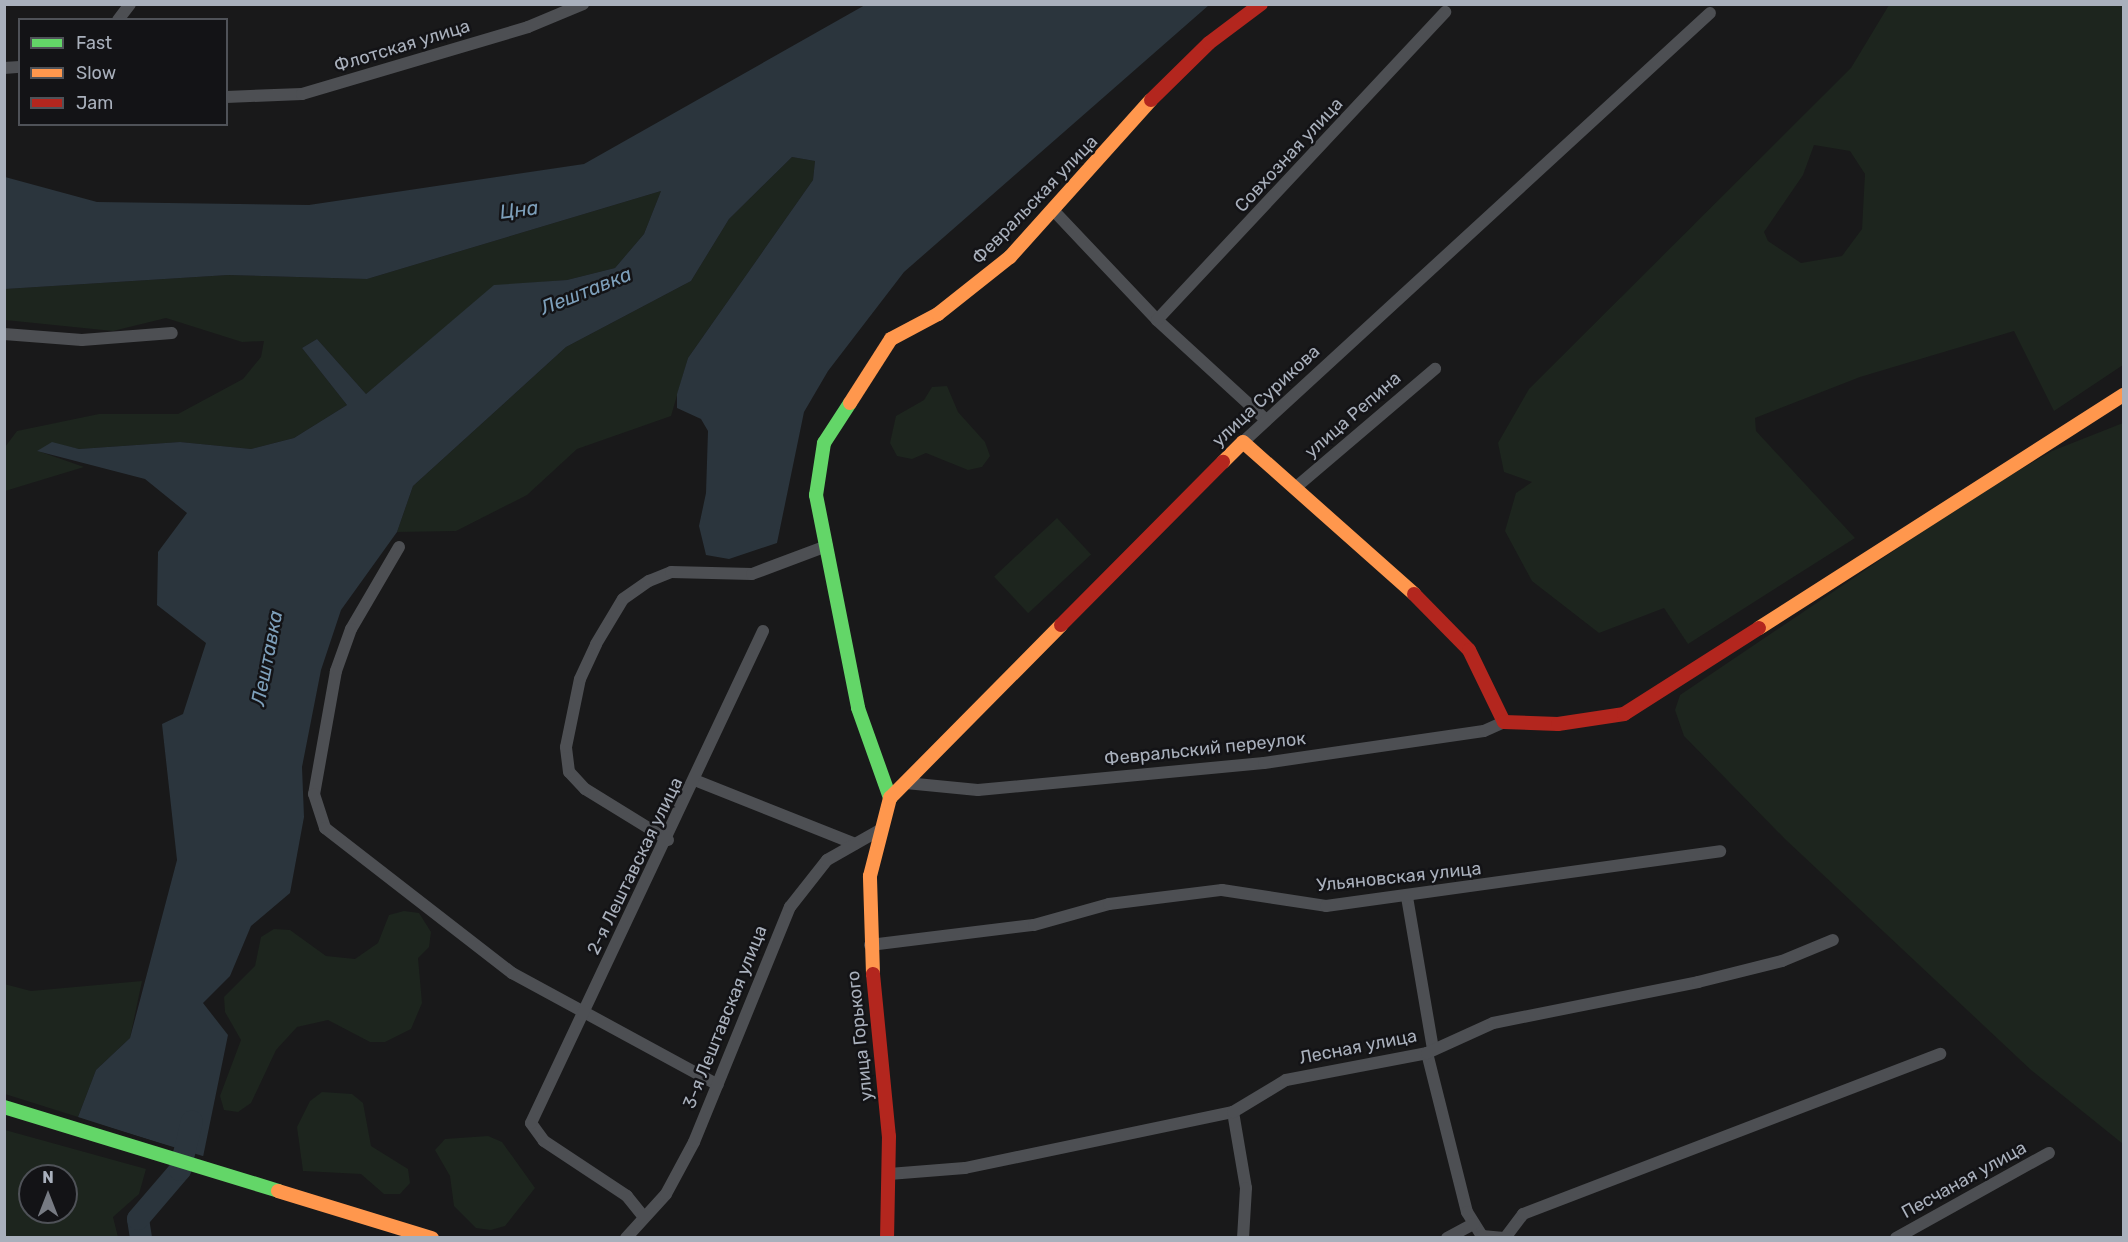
<!DOCTYPE html>
<meta charset="utf-8">
<style>
body{margin:0}
#map{position:relative;width:2128px;height:1242px;overflow:hidden;background:#19191a;font-family:Rubik,sans-serif}
div>[style]{position:absolute}
.green>*{inset:0;background:#1d251e;transform-origin:0 0}
.water>*{inset:0;background:#2b353d}
.pier>*{inset:0;background:#19191a}
.river>*{height:22px;margin:-11px;padding:0 11px;transform-origin:11px;border-radius:11px;background:#2b353d}
.street>*{height:12px;margin:-6px;padding:0 6px;transform-origin:6px;border-radius:6px;background:#4d4f53}
.fast>*{height:14px;margin:-7px;padding:0 7px;transform-origin:7px;border-radius:7px;background:#63d668}
.slow>*{height:14px;margin:-7px;padding:0 7px;transform-origin:7px;border-radius:7px;background:#ff974d}
.jam>*{height:14px;margin:-7px;padding:0 7px;transform-origin:7px;border-radius:7px;background:#b3261e}
span{translate:-50% -50%;white-space:nowrap;text-align:center;line-height:1.15;-webkit-text-stroke:5px #131316;paint-order:stroke}
.street-label{font-size:18px;color:#a9b0bc}
.water-label{font-size:20px;color:#7d9fba;font-style:italic}
.frame{position:absolute;inset:0;border:6px solid #a9b0bc;pointer-events:none}
.legend{position:absolute;left:18px;top:18px;width:210px;height:108px;box-sizing:border-box;background:#131316;border:2px solid #4f5258;margin:0;padding:8px 10px;list-style:none;font-size:18px;color:#a9b0bc}
.legend li{display:flex;align-items:center;gap:12px;height:30px}
.legend b{width:30px;border:2px solid #4f5258}
.north{position:absolute;left:18px;top:1164px;width:60px;height:60px;box-sizing:border-box;background:#131316;border:2px solid #4f5258;border-radius:50%;rotate:0deg;font-size:16px;font-weight:700;line-height:24px;text-align:center;color:#a9b0bc}
.north::after{content:'';display:block;margin:auto;width:21px;height:27px;background:#777b83;clip-path:polygon(50% 0,100% 100%,50% 72%,0 100%)}
</style>
<div id="map">
<div class="green">
<i style="clip-path:polygon(evenodd,1889px 5px,2123px 5px,2123px 365px,2054px 411px,2014px 331px,1860px 377px,1755px 418px,1756px 431px,1855px 538px,1688px 644px,1664px 608px,1599px 633px,1532px 581px,1505px 531px,1516px 493px,1532px 482px,1504px 472px,1498px 443px,1529px 389px,1851px 68px,1889px 5px,1814px 145px,1850px 151px,1865px 174px,1862px 229px,1842px 256px,1801px 263px,1768px 241px,1764px 232px,1803px 175px,1814px 145px)"></i>
<i style="clip-path:polygon(792px 157px,815px 161px,813px 180px,688px 358px,671px 416px,577px 449px,527px 495px,456px 531px,397px 532px,413px 486px,566px 347px,691px 281px,729px 219px)"></i>
<i style="clip-path:polygon(661px 191px,644px 234px,615px 268px,567px 280px,494px 286px,366px 394px,317px 339px,302px 348px,347px 405px,294px 438px,251px 449px,180px 442px,79px 449px,52px 443px,38px 451px,84px 467px,5px 491px,5px 447px,17px 431px,99px 414px,178px 414px,243px 379px,261px 357px,264px 341px,242px 342px,166px 318px,113px 331px,5px 320px,5px 289px,228px 275px,367px 279px)"></i>
<i style="clip-path:polygon(947px 386px,958px 412px,985px 442px,990px 456px,982px 467px,968px 470px,926px 453px,912px 459px,897px 456px,890px 443px,896px 416px,924px 400px,932px 387px)"></i>
<i style="clip-path:polygon(2123px 423px,2123px 1144px,2031px 1070px,1785px 839px,1684px 736px,1675px 710px,1680px 695px,1972px 498px,2052px 451px)"></i>
<i style="left:1057px;top:518px;width:50px;height:86px;rotate:47deg"></i>
<i style="clip-path:polygon(404px 911px,419px 913px,431px 932px,429px 947px,418px 958px,422px 1003px,411px 1029px,385px 1042px,370px 1042px,328px 1020px,297px 1027px,276px 1050px,251px 1103px,238px 1112px,224px 1110px,220px 1096px,241px 1040px,225px 1012px,224px 997px,255px 966px,261px 937px,274px 929px,290px 930px,326px 956px,355px 959px,378px 943px,389px 915px)"></i>
<i style="clip-path:polygon(142px 981px,130px 1038px,96px 1070px,78px 1117px,5px 1094px,4px 984px,31px 991px)"></i>
<i style="clip-path:polygon(322px 1092px,352px 1094px,363px 1103px,371px 1146px,408px 1169px,410px 1183px,400px 1194px,384px 1194px,361px 1174px,303px 1171px,297px 1127px,310px 1101px)"></i>
<i style="clip-path:polygon(evenodd,5px 1130px,146px 1169px,139px 1194px,113px 1217px,118px 1237px,5px 1237px,5px 1130px,30px 1176px,66px 1176px,66px 1212px,30px 1212px,30px 1176px)"></i>
<i style="clip-path:polygon(488px 1136px,502px 1142px,535px 1188px,505px 1226px,491px 1230px,476px 1228px,454px 1206px,450px 1176px,435px 1150px,445px 1139px)"></i>
</div>
<div class="water">
<i style="clip-path:polygon(865px 5px,1209px 5px,904px 272px,828px 371px,804px 412px,777px 543px,729px 559px,706px 555px,699px 526px,706px 493px,708px 431px,701px 419px,677px 408px,677px 394px,688px 358px,813px 180px,815px 161px,792px 157px,729px 219px,691px 281px,566px 347px,413px 486px,397px 532px,341px 610px,321px 670px,302px 767px,304px 817px,290px 893px,251px 926px,230px 976px,203px 1003px,228px 1035px,203px 1157px,78px 1117px,96px 1070px,130px 1038px,177px 860px,162px 724px,183px 714px,206px 643px,157px 605px,158px 552px,187px 513px,145px 479px,37px 451px,52px 442px,79px 449px,180px 442px,251px 449px,294px 438px,347px 405px,302px 348px,317px 339px,366px 394px,494px 285px,567px 280px,615px 268px,644px 234px,661px 191px,367px 279px,228px 275px,5px 289px,5px 177px,97px 202px,309px 205px,584px 164px)"></i>
</div>
<div class="pier">
<i style="clip-path:polygon(75px 1117px,206px 1157px,206px 1158px,202px 1160px)"></i>
</div>
<div class="river">
<i style="left:141px;top:1238px;width:19px;rotate:-99deg"></i>
<i style="left:138px;top:1219px;width:65px;rotate:-49.4deg"></i>
<i style="left:180px;top:1170px;width:50px;rotate:-76.2deg"></i>
</div>
<div class="street">
<i style="left:118px;top:20px;width:20px;rotate:-53deg"></i>
<i style="left:4px;top:68px;width:16px;rotate:-4deg"></i>
<i style="left:226px;top:97px;width:76px;rotate:-2.3deg"></i>
<i style="left:302px;top:94px;width:236px;rotate:-16.5deg"></i>
<i style="left:528px;top:27px;width:60px;rotate:-22.7deg"></i>
<i style="left:1054px;top:211px;width:150px;rotate:46.6deg"></i>
<i style="left:1157px;top:320px;width:148px;rotate:42.5deg"></i>
<i style="left:1157px;top:320px;width:422px;rotate:-46.9deg"></i>
<i style="left:4px;top:334px;width:78px;rotate:4.4deg"></i>
<i style="left:82px;top:340px;width:90px;rotate:-4.4deg"></i>
<i style="left:1243px;top:442px;width:634px;rotate:-42.57deg"></i>
<i style="left:1295px;top:488px;width:184px;rotate:-40.4deg"></i>
<i style="left:399px;top:547px;width:95px;rotate:120.3deg"></i>
<i style="left:351px;top:629px;width:45px;rotate:109.7deg"></i>
<i style="left:336px;top:671px;width:125px;rotate:100.1deg"></i>
<i style="left:314px;top:794px;width:36px;rotate:72deg"></i>
<i style="left:325px;top:828px;width:237px;rotate:37.8deg"></i>
<i style="left:512px;top:973px;width:234px;rotate:28.5deg"></i>
<i style="left:697px;top:781px;width:170px;rotate:21.7deg"></i>
<i style="left:906px;top:783px;width:72px;rotate:5.6deg"></i>
<i style="left:978px;top:790px;width:287px;rotate:-5.4deg"></i>
<i style="left:1264px;top:763px;width:222px;rotate:-8.3deg"></i>
<i style="left:1484px;top:731px;width:22px;rotate:-24deg"></i>
<i style="left:668px;top:840px;width:97px;rotate:-148.4deg"></i>
<i style="left:585px;top:789px;width:23px;rotate:-133deg"></i>
<i style="left:569px;top:772px;width:25px;rotate:-97deg"></i>
<i style="left:566px;top:747px;width:69px;rotate:-78.4deg"></i>
<i style="left:580px;top:679px;width:38px;rotate:-65deg"></i>
<i style="left:596px;top:644px;width:52px;rotate:-59deg"></i>
<i style="left:623px;top:599px;width:32px;rotate:-35deg"></i>
<i style="left:649px;top:581px;width:24px;rotate:-22deg"></i>
<i style="left:671px;top:572px;width:81px;rotate:1.4deg"></i>
<i style="left:752px;top:574px;width:80px;rotate:-20.5deg"></i>
<i style="left:1407px;top:897px;width:154px;rotate:80.3deg"></i>
<i style="left:870px;top:945px;width:165px;rotate:-7deg"></i>
<i style="left:1034px;top:925px;width:78px;rotate:-15.6deg"></i>
<i style="left:1109px;top:904px;width:114px;rotate:-7.1deg"></i>
<i style="left:1222px;top:890px;width:105px;rotate:8.7deg"></i>
<i style="left:1326px;top:906px;width:398px;rotate:-7.9deg"></i>
<i style="left:1427px;top:1053px;width:164px;rotate:75.9deg"></i>
<i style="left:1467px;top:1212px;width:28px;rotate:58deg"></i>
<i style="left:1482px;top:1236px;width:22px;rotate:5deg"></i>
<i style="left:1233px;top:1112px;width:77px;rotate:80.3deg"></i>
<i style="left:1246px;top:1188px;width:50px;rotate:93.4deg"></i>
<i style="left:889px;top:1174px;width:76px;rotate:-4.5deg"></i>
<i style="left:965px;top:1168px;width:274px;rotate:-11.8deg"></i>
<i style="left:1233px;top:1112px;width:62px;rotate:-31.1deg"></i>
<i style="left:1286px;top:1080px;width:144px;rotate:-10.8deg"></i>
<i style="left:1427px;top:1053px;width:72px;rotate:-24.4deg"></i>
<i style="left:1493px;top:1023px;width:209px;rotate:-11.3deg"></i>
<i style="left:1698px;top:982px;width:87px;rotate:-14deg"></i>
<i style="left:1782px;top:961px;width:55px;rotate:-22.4deg"></i>
<i style="left:643px;top:1216px;width:26px;rotate:-129deg"></i>
<i style="left:627px;top:1196px;width:100px;rotate:-146.5deg"></i>
<i style="left:544px;top:1141px;width:22px;rotate:-126deg"></i>
<i style="left:531px;top:1123px;width:544px;rotate:-64.75deg"></i>
<i style="left:626px;top:1238px;width:59px;rotate:-47.7deg"></i>
<i style="left:666px;top:1194px;width:59px;rotate:-61.7deg"></i>
<i style="left:694px;top:1142px;width:254px;rotate:-67.8deg"></i>
<i style="left:790px;top:907px;width:60px;rotate:-51.8deg"></i>
<i style="left:827px;top:860px;width:59px;rotate:-29.6deg"></i>
<i style="left:1447px;top:1238px;width:30px;rotate:-28deg"></i>
<i style="left:1505px;top:1238px;width:30px;rotate:-53deg"></i>
<i style="left:1523px;top:1214px;width:447px;rotate:-21deg"></i>
<i style="left:1896px;top:1238px;width:175px;rotate:-29.1deg"></i>
</div>
<div class="fast">
<i style="left:850px;top:403px;width:48px;rotate:123deg"></i>
<i style="left:824px;top:443px;width:53px;rotate:98.7deg"></i>
<i style="left:816px;top:495px;width:217px;rotate:78.8deg"></i>
<i style="left:858px;top:708px;width:96px;rotate:70.4deg"></i>
<i style="left:4px;top:1107px;width:287px;rotate:17deg"></i>
</div>
<div class="slow">
<i style="left:850px;top:403px;width:76px;rotate:-57.4deg"></i>
<i style="left:891px;top:339px;width:53px;rotate:-28deg"></i>
<i style="left:938px;top:314px;width:92px;rotate:-38.4deg"></i>
<i style="left:1010px;top:257px;width:211px;rotate:-48.1deg"></i>
<i style="left:1223px;top:462px;width:28px;rotate:-45deg"></i>
<i style="left:1243px;top:442px;width:229px;rotate:41.6deg"></i>
<i style="left:1759px;top:628px;width:433px;rotate:-32.6deg"></i>
<i style="left:873px;top:974px;width:98px;rotate:-91.8deg"></i>
<i style="left:870px;top:876px;width:81px;rotate:-75.6deg"></i>
<i style="left:890px;top:798px;width:243px;rotate:-45.3deg"></i>
<i style="left:278px;top:1191px;width:161px;rotate:17deg"></i>
</div>
<div class="jam">
<i style="left:1151px;top:100px;width:81px;rotate:-44.5deg"></i>
<i style="left:1209px;top:43px;width:65px;rotate:-36.9deg"></i>
<i style="left:1414px;top:594px;width:78px;rotate:45.5deg"></i>
<i style="left:1469px;top:650px;width:80px;rotate:64.1deg"></i>
<i style="left:1504px;top:722px;width:54px;rotate:2.1deg"></i>
<i style="left:1558px;top:724px;width:67px;rotate:-8.6deg"></i>
<i style="left:1624px;top:714px;width:160px;rotate:-32.5deg"></i>
<i style="left:1061px;top:625px;width:230px;rotate:-45.2deg"></i>
<i style="left:873px;top:974px;width:163px;rotate:84.4deg"></i>
<i style="left:889px;top:1136px;width:102px;rotate:91.1deg"></i>
</div>
<div class="street-label">
<span style="left:402px;top:46px;rotate:-17deg">Флотская улица</span>
<span style="left:1289px;top:155px;rotate:-47deg">Совхозная улица</span>
<span style="left:1035px;top:200px;rotate:-46deg">Февральская улица</span>
<span style="left:1266px;top:396px;rotate:-43deg">улица Сурикова</span>
<span style="left:1353px;top:415px;rotate:-41deg">улица Репина</span>
<span style="left:1205px;top:749px;rotate:-6deg">Февральский переулок</span>
<span style="left:635px;top:866px;rotate:-64deg">2-я Лештавская улица</span>
<span style="left:1399px;top:877px;rotate:-6deg">Ульяновская улица</span>
<span style="left:725px;top:1017px;rotate:-68deg">3-я Лештавская улица</span>
<span style="left:860px;top:1036px;rotate:-96deg">улица Горького</span>
<span style="left:1358px;top:1047px;rotate:-11deg">Лесная улица</span>
<span style="left:1964px;top:1180px;rotate:-29deg">Песчаная улица</span>
</div>
<div class="water-label">
<span style="left:519px;top:210px;rotate:-8deg">Цна</span>
<span style="left:586px;top:291px;rotate:-22deg">Лештавка</span>
<span style="left:267px;top:658px;rotate:-79deg">Лештавка</span>
</div>
<div class="frame"></div>
<ul class="legend">
<li><b style="height:8px;background:#63d668"></b>Fast</li>
<li><b style="height:8px;background:#ff974d"></b>Slow</li>
<li><b style="height:8px;background:#b3261e"></b>Jam</li>
</ul>
<div class="north">N</div>
</div>
